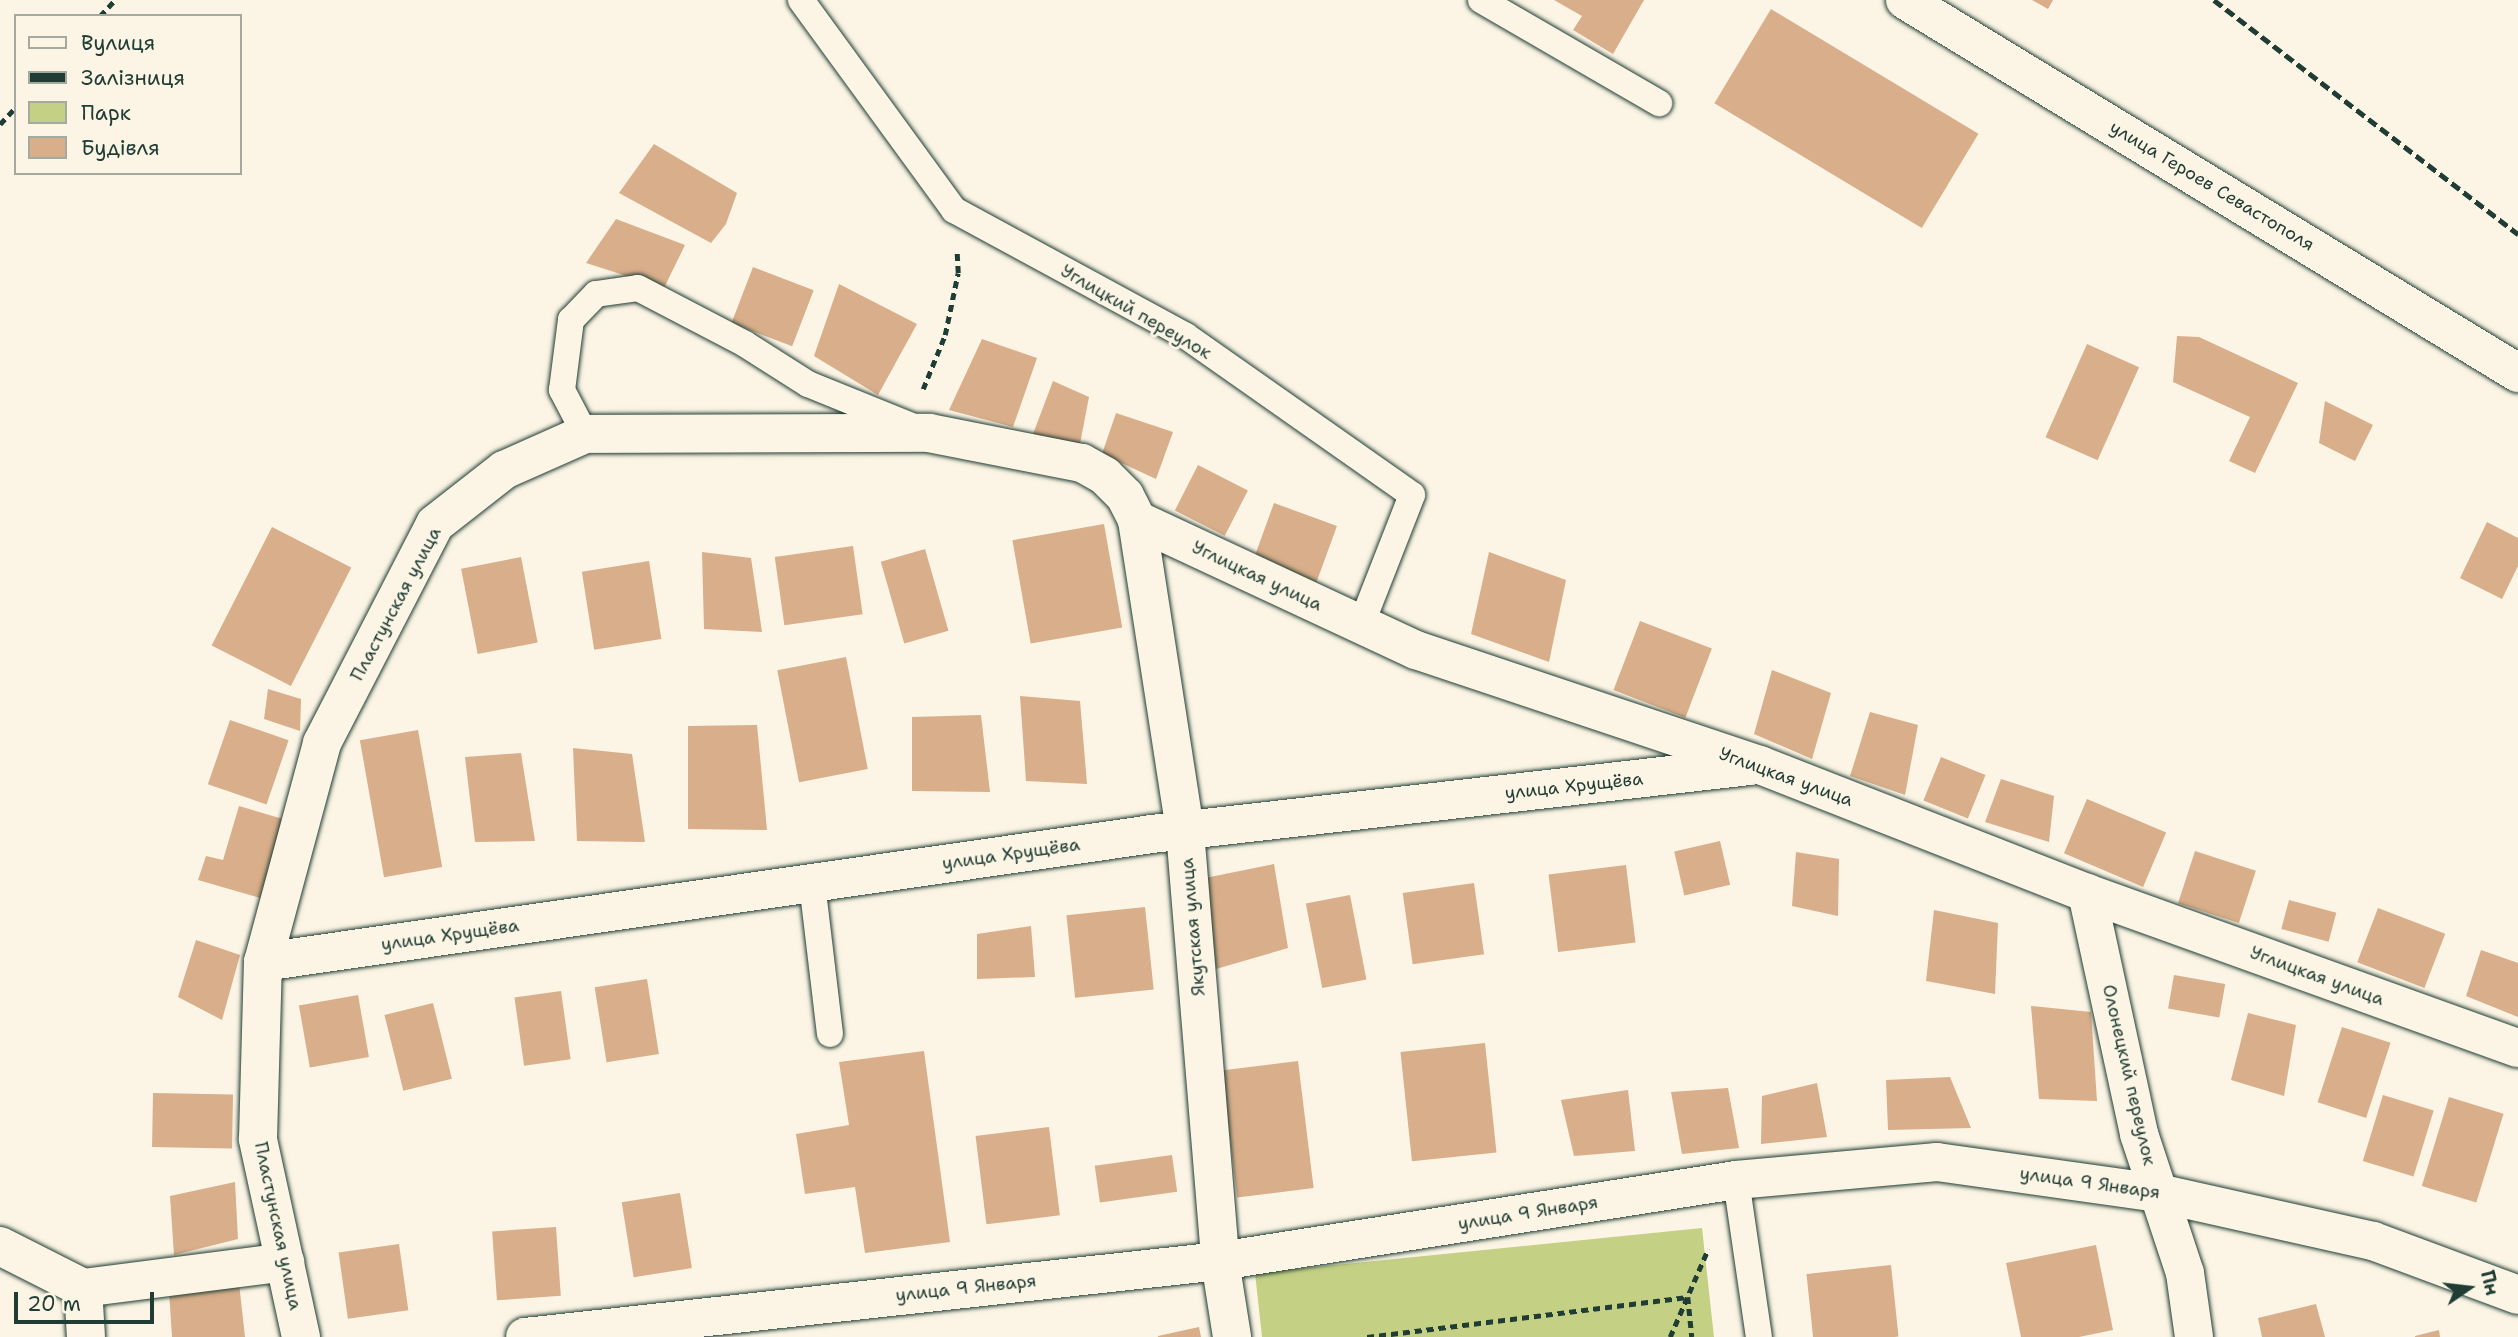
<!DOCTYPE html>
<meta charset="utf-8">
<style>
body{margin:0}
#map{position:relative;width:2518px;height:1337px;overflow:hidden;background:#fcf5e5;font-family:"Shantell Sans",sans-serif}
div>[style]{position:absolute}
.green>*{inset:0;background:#c4d184}
.building>*{inset:0;background:#d9ae8a;transform-origin:0 0}
.path>*{height:4.5px;margin-top:-2.25px;transform-origin:0;background:repeating-linear-gradient(90deg,#1f3d34 0 7px,transparent 0 12px)}
.roads{filter:drop-shadow(0 0 2px #1f3d34) drop-shadow(0 0 2px #1f3d34)}
.lane>*{height:26px;margin:-13px;padding:0 13px;transform-origin:13px;border-radius:13px;background:#fcf5e5}
.street>*{height:38px;margin:-19px;padding:0 19px;transform-origin:19px;border-radius:19px;background:#fcf5e5}
.primary>*{height:38px;margin:-19px;padding:0 19px;transform-origin:19px;border-radius:19px;background:#fcf5e5}
.rail>*{height:5px;margin-top:-2.5px;transform-origin:0;background:repeating-linear-gradient(90deg,#1f3d34 0 10px,transparent 0 15px)}
span{translate:-50% -50%;white-space:nowrap;text-align:center;line-height:1.15;-webkit-text-stroke:6px #fcf5e5;paint-order:stroke}
.street-label{font-size:18px;color:#1f3d34}
.legend{position:absolute;left:14px;top:14px;width:228px;height:161px;box-sizing:border-box;background:#fcf5e5;border:2px solid #a4ab9e;margin:0;padding:9px 12px;list-style:none;font-size:21px;color:#1f3d34}
.legend li{display:flex;align-items:center;gap:14px;height:35px}
.legend b{width:35px;border:2px solid #a4ab9e}
.north{position:absolute;left:2434px;top:1253px;width:70px;height:70px;-webkit-text-stroke:5px #fcf5e5;paint-order:stroke;rotate:76deg;font-size:19px;font-weight:700;line-height:28px;text-align:center;color:#1f3d34}
.north::after{content:'';display:block;margin:auto;width:24px;height:32px;background:#1f3d34;clip-path:polygon(50% 0,100% 100%,50% 72%,0 100%)}
.scale{position:absolute;left:14px;top:1292px;width:140px;height:32px;box-sizing:border-box;border:4px solid #1f3d34;border-top:0;padding-left:9px;font-size:21px;line-height:24px;white-space:nowrap;color:#1f3d34;-webkit-text-stroke:5px #fcf5e5;paint-order:stroke}
</style>
<div id="map">
<div class="green">
<i style="clip-path:polygon(1702px 1228px,1714px 1337px,1262px 1337px,1255px 1273px)"></i>
</div>
<div class="building">
<i style="clip-path:polygon(1554px 0,1644px 0,1613px 54px,1573px 30px,1582px 16px)"></i>
<i style="clip-path:polygon(2032px 0,2053px 0,2048px 9px)"></i>
<i style="left:1771px;top:9px;width:242px;height:110px;rotate:31deg"></i>
<i style="clip-path:polygon(654px 144px,737px 193px,726px 224px,711px 243px,619px 193px)"></i>
<i style="clip-path:polygon(616px 219px,685px 245px,664px 288px,586px 263px)"></i>
<i style="left:753px;top:267px;width:65px;height:60px;rotate:21deg"></i>
<i style="clip-path:polygon(839px 284px,917px 324px,878px 395px,814px 356px)"></i>
<i style="clip-path:polygon(2177px 336px,2199px 337px,2298px 383px,2255px 473px,2229px 461px,2250px 417px,2173px 382px)"></i>
<i style="clip-path:polygon(982px 339px,1037px 358px,1013px 427px,949px 410px)"></i>
<i style="left:2087px;top:344px;width:57px;height:102px;rotate:24deg"></i>
<i style="clip-path:polygon(1053px 381px,1089px 397px,1079px 449px,1033px 434px)"></i>
<i style="clip-path:polygon(2325px 401px,2373px 425px,2355px 461px,2319px 443px)"></i>
<i style="clip-path:polygon(1116px 413px,1173px 432px,1156px 479px,1102px 454px)"></i>
<i style="left:1198px;top:465px;width:56px;height:51px;rotate:27deg"></i>
<i style="left:1274px;top:503px;width:67px;height:60px;rotate:20deg"></i>
<i style="clip-path:polygon(2487px 522px,2518px 538px,2518px 566px,2502px 599px,2460px 578px)"></i>
<i style="left:1104px;top:524px;width:105px;height:93px;rotate:80deg"></i>
<i style="left:272px;top:527px;width:89px;height:133px;rotate:27deg"></i>
<i style="left:853px;top:546px;width:69px;height:79px;rotate:82deg"></i>
<i style="left:925px;top:549px;width:85px;height:46px;rotate:74deg"></i>
<i style="clip-path:polygon(702px 552px,751px 558px,762px 632px,704px 629px)"></i>
<i style="clip-path:polygon(1489px 552px,1566px 580px,1549px 662px,1471px 634px)"></i>
<i style="left:521px;top:557px;width:87px;height:61px;rotate:79deg"></i>
<i style="left:649px;top:561px;width:79px;height:68px;rotate:81deg"></i>
<i style="left:1640px;top:621px;width:77px;height:74px;rotate:21deg"></i>
<i style="left:846px;top:657px;width:114px;height:70px;rotate:79deg"></i>
<i style="clip-path:polygon(1772px 670px,1831px 693px,1812px 759px,1754px 734px)"></i>
<i style="clip-path:polygon(268px 689px,301px 699px,300px 731px,264px 719px)"></i>
<i style="clip-path:polygon(1020px 696px,1080px 701px,1087px 784px,1026px 781px)"></i>
<i style="clip-path:polygon(1870px 712px,1918px 725px,1905px 795px,1850px 776px)"></i>
<i style="clip-path:polygon(981px 715px,990px 792px,912px 791px,912px 717px)"></i>
<i style="left:230px;top:720px;width:62px;height:68px;rotate:19deg"></i>
<i style="clip-path:polygon(757px 725px,767px 830px,688px 829px,688px 726px)"></i>
<i style="left:418px;top:730px;width:139px;height:59px;rotate:80deg"></i>
<i style="clip-path:polygon(573px 748px,632px 754px,645px 842px,577px 841px)"></i>
<i style="clip-path:polygon(521px 753px,535px 841px,475px 842px,465px 757px)"></i>
<i style="left:1941px;top:757px;width:48px;height:47px;rotate:22deg"></i>
<i style="clip-path:polygon(2001px 779px,2054px 796px,2049px 842px,1985px 822px)"></i>
<i style="left:2087px;top:799px;width:86px;height:59px;rotate:23deg"></i>
<i style="clip-path:polygon(239px 806px,283px 819px,260px 898px,198px 880px,206px 856px,223px 860px)"></i>
<i style="left:1720px;top:841px;width:45px;height:47px;rotate:77deg"></i>
<i style="left:2195px;top:851px;width:64px;height:55px;rotate:18deg"></i>
<i style="clip-path:polygon(1796px 852px,1839px 859px,1838px 916px,1792px 906px)"></i>
<i style="clip-path:polygon(1274px 864px,1288px 948px,1216px 969px,1205px 878px)"></i>
<i style="left:1626px;top:865px;width:78px;height:78px;rotate:83deg"></i>
<i style="left:1474px;top:883px;width:72px;height:72px;rotate:82deg"></i>
<i style="left:1350px;top:895px;width:86px;height:45px;rotate:79deg"></i>
<i style="left:2289px;top:900px;width:49px;height:30px;rotate:15deg"></i>
<i style="left:1145px;top:907px;width:83px;height:79px;rotate:84deg"></i>
<i style="left:2378px;top:908px;width:72px;height:58px;rotate:21deg"></i>
<i style="clip-path:polygon(1934px 910px,1998px 923px,1995px 994px,1926px 981px)"></i>
<i style="clip-path:polygon(1031px 926px,1035px 977px,977px 979px,977px 934px)"></i>
<i style="clip-path:polygon(196px 940px,240px 955px,222px 1020px,178px 997px)"></i>
<i style="clip-path:polygon(2481px 950px,2518px 963px,2518px 1017px,2466px 996px)"></i>
<i style="left:2174px;top:975px;width:52px;height:34px;rotate:10deg"></i>
<i style="left:647px;top:979px;width:76px;height:53px;rotate:81deg"></i>
<i style="left:561px;top:991px;width:69px;height:47px;rotate:82deg"></i>
<i style="left:358px;top:995px;width:63px;height:60px;rotate:80deg"></i>
<i style="left:433px;top:1003px;width:78px;height:50px;rotate:76deg"></i>
<i style="clip-path:polygon(2031px 1006px,2091px 1012px,2097px 1101px,2039px 1099px)"></i>
<i style="clip-path:polygon(2248px 1013px,2296px 1025px,2284px 1096px,2231px 1080px)"></i>
<i style="left:2342px;top:1027px;width:51px;height:79px;rotate:18deg"></i>
<i style="left:1485px;top:1043px;width:110px;height:85px;rotate:84deg"></i>
<i style="clip-path:polygon(924px 1051px,950px 1242px,865px 1253px,855px 1187px,805px 1194px,796px 1134px,849px 1125px,839px 1062px)"></i>
<i style="left:1298px;top:1061px;width:128px;height:77px;rotate:83deg"></i>
<i style="clip-path:polygon(1950px 1077px,1971px 1128px,1888px 1130px,1886px 1080px)"></i>
<i style="clip-path:polygon(1817px 1083px,1827px 1137px,1761px 1144px,1762px 1096px)"></i>
<i style="clip-path:polygon(1728px 1088px,1739px 1148px,1682px 1154px,1671px 1092px)"></i>
<i style="clip-path:polygon(1628px 1090px,1635px 1151px,1574px 1156px,1561px 1100px)"></i>
<i style="left:153px;top:1093px;width:80px;height:54px;rotate:1deg"></i>
<i style="left:2383px;top:1095px;width:53px;height:69px;rotate:17deg"></i>
<i style="left:2449px;top:1097px;width:57px;height:93px;rotate:17deg"></i>
<i style="left:1049px;top:1127px;width:89px;height:74px;rotate:83deg"></i>
<i style="left:1172px;top:1155px;width:37px;height:78px;rotate:82deg"></i>
<i style="clip-path:polygon(235px 1182px,238px 1239px,174px 1255px,170px 1196px)"></i>
<i style="left:680px;top:1193px;width:76px;height:59px;rotate:81deg"></i>
<i style="left:556px;top:1227px;width:69px;height:64px;rotate:86deg"></i>
<i style="left:399px;top:1244px;width:67px;height:61px;rotate:82deg"></i>
<i style="clip-path:polygon(2096px 1245px,2113px 1330px,2079px 1337px,2021px 1337px,2006px 1263px)"></i>
<i style="left:1891px;top:1265px;width:72px;height:85px;rotate:84deg"></i>
<i style="clip-path:polygon(239px 1283px,245px 1337px,172px 1337px,169px 1291px)"></i>
<i style="clip-path:polygon(2316px 1304px,2325px 1337px,2262px 1337px,2258px 1318px)"></i>
<i style="clip-path:polygon(1199px 1327px,1201px 1337px,1158px 1337px,1158px 1336px)"></i>
<i style="clip-path:polygon(2439px 1330px,2440px 1337px,2415px 1337px,2415px 1336px)"></i>
</div>
<div class="path">
<i style="left:100px;top:16px;width:22px;rotate:-47deg"></i>
<i style="left:0;top:124px;width:23px;rotate:-47deg"></i>
<i style="left:923px;top:389px;width:58px;rotate:-67.8deg"></i>
<i style="left:945px;top:335px;width:63px;rotate:-78.2deg"></i>
<i style="left:958px;top:273px;width:20px;rotate:-93deg"></i>
<i style="left:1367px;top:1337px;width:323px;rotate:-7.1deg"></i>
<i style="left:1688px;top:1297px;width:40px;rotate:84.3deg"></i>
<i style="left:1670px;top:1337px;width:96px;rotate:-66.6deg"></i>
</div>
<div class="roads">
<div class="lane">
<i style="left:801px;top:0;width:260px;rotate:53.9deg"></i>
<i style="left:954px;top:210px;width:264px;rotate:28.5deg"></i>
<i style="left:1186px;top:336px;width:276px;rotate:35.1deg"></i>
<i style="left:1412px;top:495px;width:140px;rotate:111.4deg"></i>
<i style="left:1481px;top:0;width:206px;rotate:30.1deg"></i>
<i style="left:585px;top:434px;width:50px;rotate:-117.6deg"></i>
<i style="left:562px;top:390px;width:71px;rotate:-82.7deg"></i>
<i style="left:571px;top:320px;width:36px;rotate:-46deg"></i>
<i style="left:596px;top:294px;width:42px;rotate:-8.1deg"></i>
<i style="left:638px;top:288px;width:121px;rotate:27.6deg"></i>
<i style="left:745px;top:344px;width:75px;rotate:32.4deg"></i>
<i style="left:808px;top:384px;width:114px;rotate:22.1deg"></i>
<i style="left:812px;top:883px;width:152px;rotate:83.2deg"></i>
<i style="left:1736px;top:1180px;width:159px;rotate:81.7deg"></i>
</div>
<div class="street">
<i style="left:1137px;top:520px;width:315px;rotate:81.2deg"></i>
<i style="left:1185px;top:831px;width:431px;rotate:85.3deg"></i>
<i style="left:1220px;top:1261px;width:77px;rotate:81deg"></i>
<i style="left:2087px;top:893px;width:247px;rotate:77.8deg"></i>
<i style="left:2139px;top:1134px;width:146px;rotate:71.7deg"></i>
<i style="left:2185px;top:1273px;width:65px;rotate:82deg"></i>
<i style="left:263px;top:962px;width:898px;rotate:-8.19deg"></i>
<i style="left:1152px;top:834px;width:602px;rotate:-6.49deg"></i>
<i style="left:0;top:1246px;width:93px;rotate:26.8deg"></i>
<i style="left:83px;top:1288px;width:204px;rotate:-7.3deg"></i>
<i style="left:83px;top:1288px;width:49px;rotate:86.5deg"></i>
<i style="left:301px;top:1337px;width:203px;rotate:-102.3deg"></i>
<i style="left:258px;top:1139px;width:177px;rotate:-88.4deg"></i>
<i style="left:263px;top:962px;width:227px;rotate:-74.9deg"></i>
<i style="left:322px;top:743px;width:246px;rotate:-62.7deg"></i>
<i style="left:435px;top:524px;width:88px;rotate:-38deg"></i>
<i style="left:504px;top:470px;width:89px;rotate:-24deg"></i>
<i style="left:585px;top:434px;width:344px;rotate:-0.2deg"></i>
<i style="left:929px;top:433px;width:156px;rotate:11.1deg"></i>
<i style="left:1082px;top:463px;width:26px;rotate:29deg"></i>
<i style="left:1105px;top:476px;width:28px;rotate:45deg"></i>
<i style="left:1125px;top:496px;width:27px;rotate:63deg"></i>
<i style="left:1137px;top:520px;width:308px;rotate:25deg"></i>
<i style="left:1416px;top:650px;width:363px;rotate:18.5deg"></i>
<i style="left:1760px;top:765px;width:351px;rotate:21.4deg"></i>
<i style="left:2087px;top:893px;width:458px;rotate:19.8deg"></i>
<i style="left:525px;top:1337px;width:699px;rotate:-6.24deg"></i>
<i style="left:1220px;top:1261px;width:522px;rotate:-8.92deg"></i>
<i style="left:1736px;top:1180px;width:202px;rotate:-5.1deg"></i>
<i style="left:1937px;top:1162px;width:223px;rotate:8deg"></i>
<i style="left:2158px;top:1193px;width:220px;rotate:12.6deg"></i>
<i style="left:2373px;top:1241px;width:155px;rotate:20.4deg"></i>
</div>
<div class="primary">
<i style="left:1905px;top:0;width:718px;rotate:31.32deg"></i>
</div>
</div>
<div class="rail">
<i style="left:2214px;top:0;width:384px;rotate:37.6deg"></i>
</div>
<div class="street-label">
<span style="left:2212px;top:186px;rotate:31deg">улица Героев Севастополя</span>
<span style="left:1136px;top:312px;rotate:30deg">Углицкий переулок</span>
<span style="left:1257px;top:576px;rotate:25deg">Углицкая улица</span>
<span style="left:396px;top:604px;rotate:-62deg">Пластунская улица</span>
<span style="left:1786px;top:777px;rotate:20deg">Углицкая улица</span>
<span style="left:1574px;top:786px;rotate:-6deg">улица Хрущёва</span>
<span style="left:1011px;top:854px;rotate:-8deg">улица Хрущёва</span>
<span style="left:1193px;top:927px;rotate:-95deg">Якутская улица</span>
<span style="left:450px;top:935px;rotate:-8deg">улица Хрущёва</span>
<span style="left:2317px;top:976px;rotate:20deg">Углицкая улица</span>
<span style="left:2129px;top:1075px;rotate:77deg">Олонецкий переулок</span>
<span style="left:2090px;top:1183px;rotate:8deg">улица 9 Января</span>
<span style="left:1528px;top:1213px;rotate:-9deg">улица 9 Января</span>
<span style="left:278px;top:1226px;rotate:78deg">Пластунская улица</span>
<span style="left:966px;top:1288px;rotate:-6deg">улица 9 Января</span>
</div>
<ul class="legend">
<li><b style="height:9px;background:#fcf5e5"></b>Вулиця</li>
<li><b style="height:9px;background:#1f3d34"></b>Залізниця</li>
<li><b style="height:19px;background:#c4d184"></b>Парк</li>
<li><b style="height:19px;background:#d9ae8a"></b>Будівля</li>
</ul>
<div class="north">Пн</div>
<div class="scale">20 m</div>
</div>
